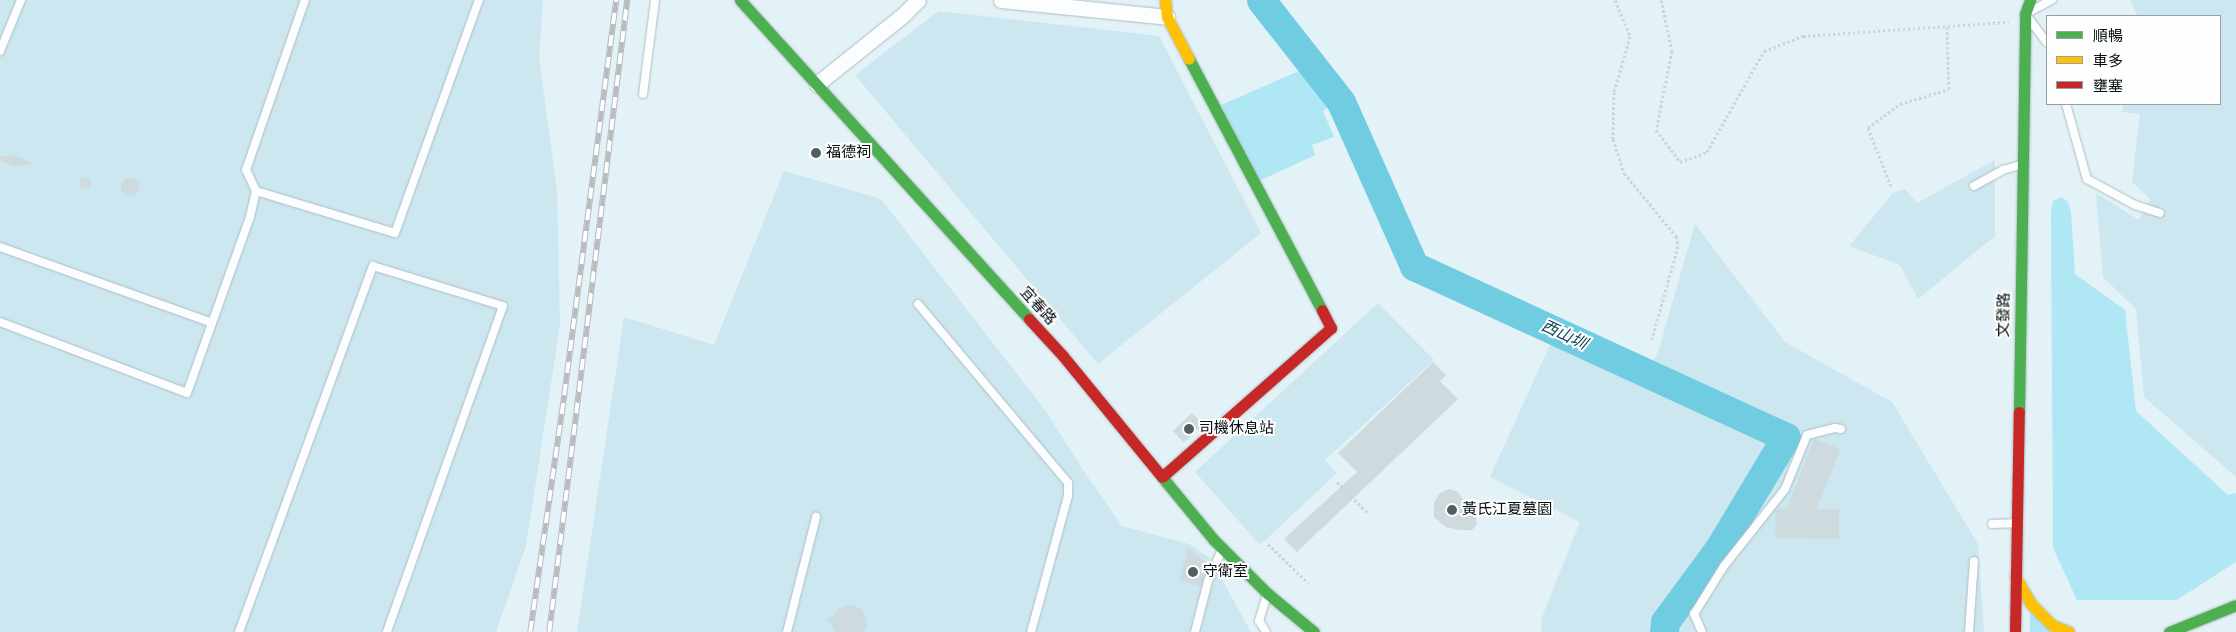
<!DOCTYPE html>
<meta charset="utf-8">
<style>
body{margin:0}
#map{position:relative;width:2236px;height:632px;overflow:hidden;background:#e2f2f7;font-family:"Roboto Condensed","Noto Sans TC",sans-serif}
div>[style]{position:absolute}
.built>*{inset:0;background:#cce7ef}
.green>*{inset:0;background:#afe7f5}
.river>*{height:29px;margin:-14.5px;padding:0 14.5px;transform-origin:14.5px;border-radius:14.5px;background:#70cce0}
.building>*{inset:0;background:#cedade;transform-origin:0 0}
.round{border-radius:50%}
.path>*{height:3px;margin-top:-1.5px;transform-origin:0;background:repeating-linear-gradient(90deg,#cfd4d6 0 2.5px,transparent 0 5px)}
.roads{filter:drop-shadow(0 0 1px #b1bdc1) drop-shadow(0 0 1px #b1bdc1)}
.lane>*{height:8px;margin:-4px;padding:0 4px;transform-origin:4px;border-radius:4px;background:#fbfdfe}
.street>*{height:15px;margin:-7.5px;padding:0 7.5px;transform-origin:7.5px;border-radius:7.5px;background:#fbfdfe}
.fast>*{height:11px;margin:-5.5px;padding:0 5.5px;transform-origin:5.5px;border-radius:5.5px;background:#4caf50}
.slow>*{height:11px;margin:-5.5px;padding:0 5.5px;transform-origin:5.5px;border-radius:5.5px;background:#ffc107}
.jam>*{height:11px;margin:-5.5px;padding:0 5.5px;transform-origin:5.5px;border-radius:5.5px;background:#c62828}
.rail>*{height:5.5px;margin-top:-2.75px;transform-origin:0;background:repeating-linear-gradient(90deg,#fefefe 0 11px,#b8bcbe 0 22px);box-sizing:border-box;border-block:1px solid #b8bcbe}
.dots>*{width:14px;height:14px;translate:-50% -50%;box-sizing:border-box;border:2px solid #fefefe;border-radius:50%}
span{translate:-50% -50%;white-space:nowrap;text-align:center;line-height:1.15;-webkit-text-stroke:4px #fefefe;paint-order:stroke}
.poi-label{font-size:15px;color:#060f11}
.left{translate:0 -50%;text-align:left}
.street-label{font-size:15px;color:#060f11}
.water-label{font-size:16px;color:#0f4551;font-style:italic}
.legend{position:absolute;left:2046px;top:15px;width:175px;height:90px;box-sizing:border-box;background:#fefefe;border:1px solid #9b9e9f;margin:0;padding:6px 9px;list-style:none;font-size:15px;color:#060f11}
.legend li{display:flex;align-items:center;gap:10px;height:25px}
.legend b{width:25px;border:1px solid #9b9e9f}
</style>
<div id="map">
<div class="built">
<i style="clip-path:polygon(0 0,543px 0,539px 57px,557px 191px,560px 325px,526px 546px,496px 632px,0 632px)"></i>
<i style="clip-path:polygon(2130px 0,2236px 0,2236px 477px,2144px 397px,2136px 309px,2103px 277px,2096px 193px,2139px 220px,2150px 199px,2132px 182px,2140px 114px,2122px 112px,2123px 104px,2220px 104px,2220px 16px,2135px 16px,2137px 14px)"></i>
<i style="clip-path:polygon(939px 11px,1159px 36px,1261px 233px,1098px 364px,855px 75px)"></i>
<i style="clip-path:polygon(1995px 160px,1995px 236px,1918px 299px,1900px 265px,1849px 246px,1893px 193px,1905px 189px,1917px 203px)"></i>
<i style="clip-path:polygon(784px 171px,881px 199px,1045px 410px,1083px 470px,1122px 526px,1189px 544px,1210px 558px,1251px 632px,577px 632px,624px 317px,714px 345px)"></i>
<i style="clip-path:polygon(1695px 224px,1785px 342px,1892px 402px,1978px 544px,1984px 632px,1541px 632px,1542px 617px,1580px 522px,1490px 477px,1554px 336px,1641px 379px,1658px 352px)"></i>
<i style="clip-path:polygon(1378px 303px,1434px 360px,1325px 460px,1337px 473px,1260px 545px,1195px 472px)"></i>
</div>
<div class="green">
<i style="clip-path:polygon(1308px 67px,1327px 108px,1323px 111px,1334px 137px,1312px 145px,1315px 155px,1259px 181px,1221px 105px)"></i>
<i style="clip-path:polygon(2061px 197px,2068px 202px,2071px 212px,2075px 274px,2125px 310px,2136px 411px,2228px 495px,2236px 493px,2236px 562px,2177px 600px,2077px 600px,2053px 548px,2051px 212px,2053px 201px)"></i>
<i style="clip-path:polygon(2030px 608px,2055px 632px,2030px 632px)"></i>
</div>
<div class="river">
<i style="left:1261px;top:0;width:130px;rotate:51.9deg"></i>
<i style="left:1341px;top:102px;width:180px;rotate:66deg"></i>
<i style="left:1414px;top:266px;width:409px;rotate:24.7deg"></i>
<i style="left:1786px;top:437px;width:128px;rotate:121deg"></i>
<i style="left:1720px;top:547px;width:93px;rotate:126.3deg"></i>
<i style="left:1665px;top:622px;width:10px;rotate:96deg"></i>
</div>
<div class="building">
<i style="clip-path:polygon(15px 155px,34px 164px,13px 167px,0 160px,0 157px)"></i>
<i class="round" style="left:79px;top:177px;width:12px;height:12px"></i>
<i class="round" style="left:121px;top:178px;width:18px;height:18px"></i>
<i style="clip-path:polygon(1433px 362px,1446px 375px,1440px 381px,1458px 399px,1297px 552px,1284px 539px,1357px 472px,1338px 453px)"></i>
<i style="left:1192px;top:413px;width:16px;height:26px;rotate:47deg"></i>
<i style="clip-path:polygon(1814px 439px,1840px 449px,1817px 509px,1839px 509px,1839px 539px,1775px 538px,1776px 510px,1787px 508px)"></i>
<i style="clip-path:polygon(1449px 489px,1458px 492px,1476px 517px,1477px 524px,1472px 530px,1459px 530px,1446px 527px,1434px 517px,1434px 503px,1439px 494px)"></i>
<i style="clip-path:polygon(1188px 548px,1207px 564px,1201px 587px,1179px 580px)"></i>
<i style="clip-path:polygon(851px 604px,862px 609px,865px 614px,867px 626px,864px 632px,836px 632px,826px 618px,833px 617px,839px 608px)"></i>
</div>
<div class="path">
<i style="left:1615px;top:0;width:39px;rotate:67deg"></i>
<i style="left:1630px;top:36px;width:58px;rotate:105.9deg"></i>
<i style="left:1614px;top:92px;width:47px;rotate:91.2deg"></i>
<i style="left:1613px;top:139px;width:36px;rotate:72deg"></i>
<i style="left:1624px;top:173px;width:82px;rotate:50.5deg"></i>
<i style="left:1676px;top:236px;width:10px;rotate:79deg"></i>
<i style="left:1678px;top:246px;width:97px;rotate:105.6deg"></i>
<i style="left:1661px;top:0;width:52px;rotate:77.8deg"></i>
<i style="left:1672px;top:51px;width:81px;rotate:101.4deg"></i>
<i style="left:1656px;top:130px;width:40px;rotate:53deg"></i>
<i style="left:1680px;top:162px;width:29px;rotate:-20deg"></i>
<i style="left:1707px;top:152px;width:116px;rotate:-60.6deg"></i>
<i style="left:1764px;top:51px;width:42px;rotate:-21deg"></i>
<i style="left:1803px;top:36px;width:206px;rotate:-3.9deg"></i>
<i style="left:1891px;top:186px;width:62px;rotate:-111.6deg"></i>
<i style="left:1868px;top:128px;width:40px;rotate:-37deg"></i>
<i style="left:1900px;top:104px;width:51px;rotate:-17deg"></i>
<i style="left:1949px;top:89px;width:62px;rotate:-91.8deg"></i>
<i style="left:1337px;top:482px;width:45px;rotate:45deg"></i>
<i style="left:1268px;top:544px;width:56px;rotate:44.3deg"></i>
</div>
<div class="roads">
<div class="lane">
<i style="left:2029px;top:12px;width:26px;rotate:-28deg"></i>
<i style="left:2029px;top:19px;width:30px;rotate:53deg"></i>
<i style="left:0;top:51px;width:55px;rotate:-67.6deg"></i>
<i style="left:643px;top:94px;width:95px;rotate:-82.7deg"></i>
<i style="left:2066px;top:104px;width:78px;rotate:74.4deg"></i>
<i style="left:2087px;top:179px;width:55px;rotate:28.4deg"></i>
<i style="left:2135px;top:205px;width:26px;rotate:18deg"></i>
<i style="left:1974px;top:186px;width:33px;rotate:-29deg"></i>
<i style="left:2003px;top:170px;width:19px;rotate:-16deg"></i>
<i style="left:256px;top:191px;width:145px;rotate:16.8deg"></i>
<i style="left:395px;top:233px;width:248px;rotate:-70.2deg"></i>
<i style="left:0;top:247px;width:225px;rotate:19.7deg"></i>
<i style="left:918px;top:304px;width:234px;rotate:50deg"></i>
<i style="left:1068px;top:483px;width:13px;rotate:90deg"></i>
<i style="left:1068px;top:496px;width:141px;rotate:105.2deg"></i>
<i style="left:0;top:322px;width:200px;rotate:20.8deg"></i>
<i style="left:187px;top:393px;width:187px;rotate:-70.3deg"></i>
<i style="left:250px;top:217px;width:27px;rotate:-77deg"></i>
<i style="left:256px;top:191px;width:23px;rotate:-115deg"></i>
<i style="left:246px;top:170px;width:180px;rotate:-70.9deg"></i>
<i style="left:1992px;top:524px;width:23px;rotate:-2deg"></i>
<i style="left:239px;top:632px;width:390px;rotate:-69.9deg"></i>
<i style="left:373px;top:266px;width:136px;rotate:17.1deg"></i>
<i style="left:503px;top:306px;width:346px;rotate:109.6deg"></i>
<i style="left:787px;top:632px;width:119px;rotate:-75.8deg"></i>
<i style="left:1195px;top:632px;width:53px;rotate:-75.7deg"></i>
<i style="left:1208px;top:581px;width:34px;rotate:-66deg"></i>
<i style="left:1266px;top:632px;width:13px;rotate:-122deg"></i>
<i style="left:1259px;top:621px;width:27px;rotate:-73deg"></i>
<i style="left:1702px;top:632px;width:20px;rotate:-114deg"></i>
<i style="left:1694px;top:614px;width:57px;rotate:-58deg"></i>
<i style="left:1724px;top:566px;width:98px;rotate:-51.6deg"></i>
<i style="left:1785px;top:489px;width:58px;rotate:-67.8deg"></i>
<i style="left:1807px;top:435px;width:29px;rotate:-14deg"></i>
<i style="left:1835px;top:428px;width:6px;rotate:9deg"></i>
<i style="left:1969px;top:632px;width:71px;rotate:-86deg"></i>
</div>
<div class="street">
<i style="left:1001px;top:0;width:167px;rotate:5.8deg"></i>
<i style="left:817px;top:84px;width:110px;rotate:-38.7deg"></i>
<i style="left:903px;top:15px;width:21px;rotate:-45deg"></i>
</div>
<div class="fast">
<i style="left:740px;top:0;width:430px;rotate:47.8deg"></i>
<i style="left:1189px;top:59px;width:284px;rotate:62.1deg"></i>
<i style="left:2019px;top:412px;width:398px;rotate:-89.1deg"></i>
<i style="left:2025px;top:14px;width:15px;rotate:-70deg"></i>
<i style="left:1162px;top:477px;width:82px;rotate:50.5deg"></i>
<i style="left:1214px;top:540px;width:75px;rotate:45deg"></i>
<i style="left:1267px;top:593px;width:61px;rotate:39.7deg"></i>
<i style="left:2169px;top:632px;width:72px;rotate:-21.9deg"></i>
</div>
<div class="slow">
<i style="left:1165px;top:0;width:17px;rotate:83deg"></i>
<i style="left:1167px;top:17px;width:47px;rotate:62.4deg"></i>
<i style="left:2015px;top:576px;width:32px;rotate:60deg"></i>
<i style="left:2031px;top:604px;width:30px;rotate:45deg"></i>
<i style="left:2052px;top:625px;width:18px;rotate:22deg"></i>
</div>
<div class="jam">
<i style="left:1029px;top:319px;width:50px;rotate:47.4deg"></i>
<i style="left:1063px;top:356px;width:156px;rotate:50.7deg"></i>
<i style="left:1163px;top:476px;width:224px;rotate:-41.4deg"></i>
<i style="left:1331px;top:328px;width:20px;rotate:-117deg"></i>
<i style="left:2015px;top:632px;width:220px;rotate:-89deg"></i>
</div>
</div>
<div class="rail">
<i style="left:530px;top:632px;width:239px;rotate:-81.8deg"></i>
<i style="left:564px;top:395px;width:398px;rotate:-82.5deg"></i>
<i style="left:549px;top:632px;width:637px;rotate:-82.96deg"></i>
</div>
<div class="dots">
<i style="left:816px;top:153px;background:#535e62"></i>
<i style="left:1189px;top:429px;background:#535e62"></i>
<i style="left:1452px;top:510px;background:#535e62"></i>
<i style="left:1193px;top:572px;background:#535e62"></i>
</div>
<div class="poi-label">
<span class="left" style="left:826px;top:153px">福德祠</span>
<span class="left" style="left:1199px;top:429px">司機休息站</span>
<span class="left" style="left:1462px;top:510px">黃氏江夏墓園</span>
<span class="left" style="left:1203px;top:572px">守衛室</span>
</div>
<div class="street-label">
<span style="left:1038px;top:306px;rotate:48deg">宜春路</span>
<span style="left:2004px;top:315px;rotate:-89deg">文發路</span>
</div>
<div class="water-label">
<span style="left:1564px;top:335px;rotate:25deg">西山圳</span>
</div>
<ul class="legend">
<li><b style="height:6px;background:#4caf50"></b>順暢</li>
<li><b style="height:6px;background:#ffc107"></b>車多</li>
<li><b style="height:6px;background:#c62828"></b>壅塞</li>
</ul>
</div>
